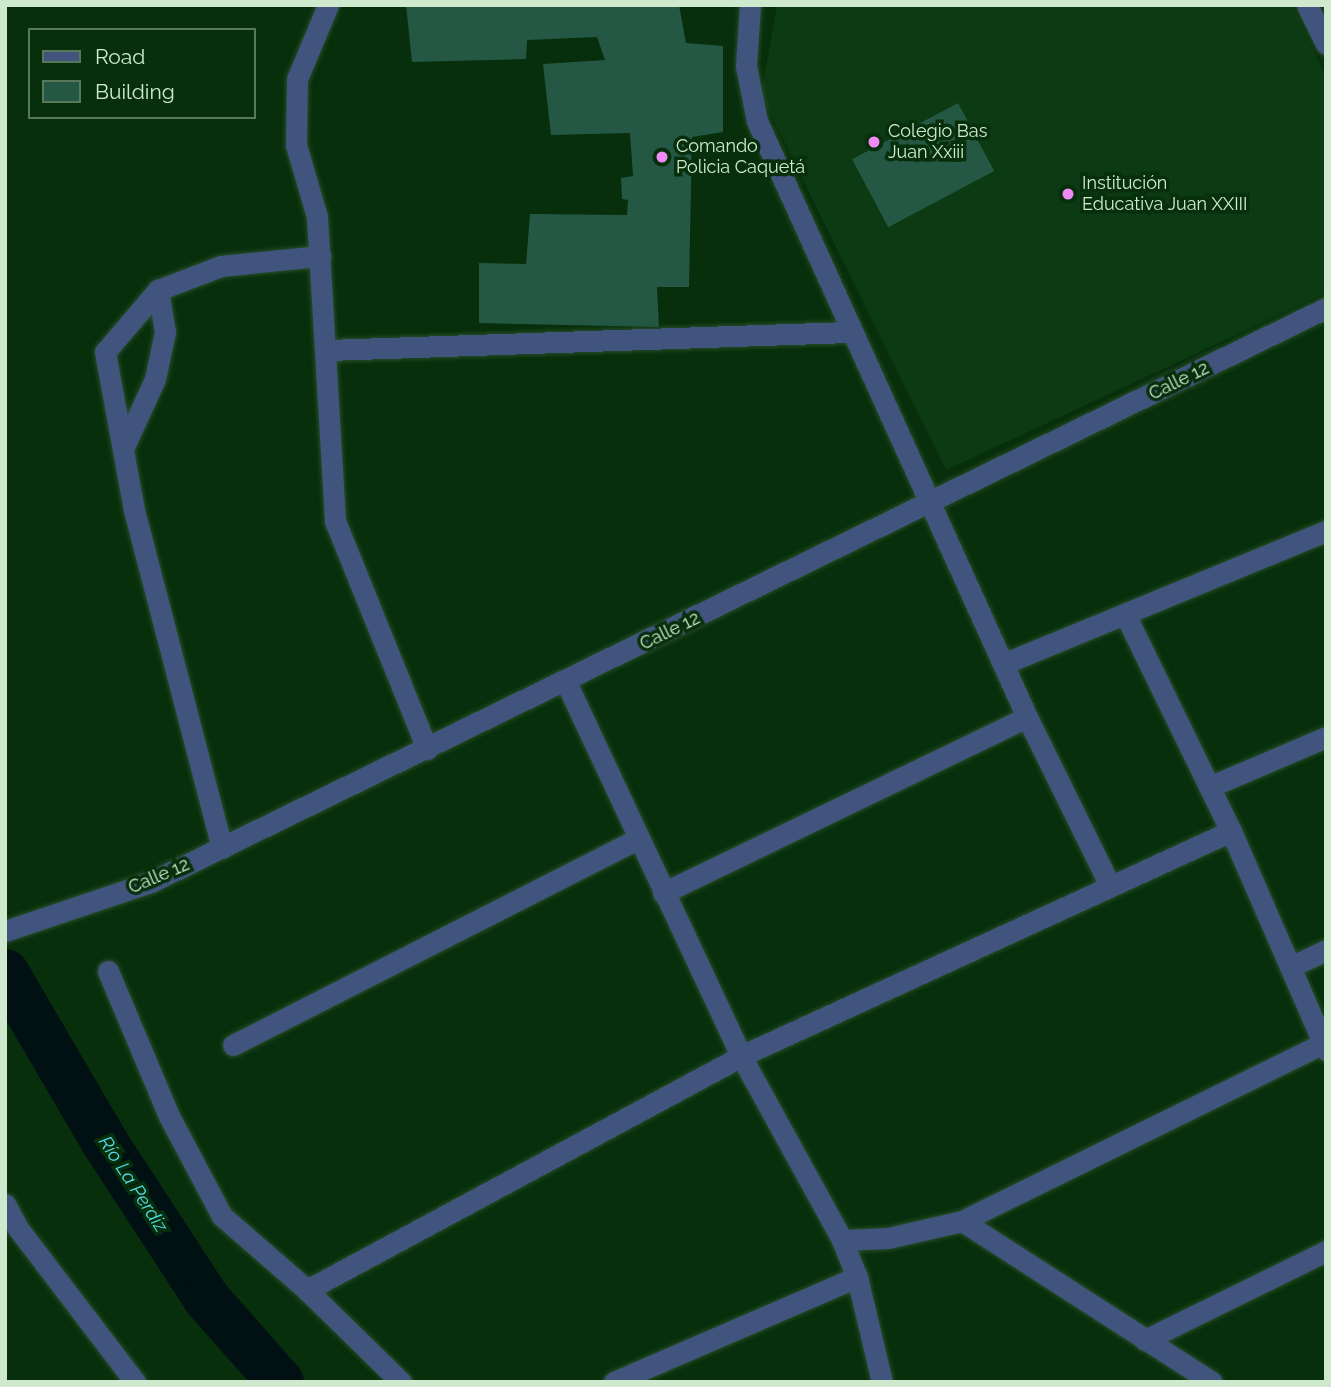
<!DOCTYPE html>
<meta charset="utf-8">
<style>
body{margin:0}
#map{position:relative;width:1331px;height:1387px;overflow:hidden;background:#072f0b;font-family:Raleway,sans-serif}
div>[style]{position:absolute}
.built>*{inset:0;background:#0c3a12}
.river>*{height:47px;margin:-23.5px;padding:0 23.5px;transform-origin:23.5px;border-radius:23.5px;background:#001013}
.building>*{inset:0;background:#255844;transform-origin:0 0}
.roads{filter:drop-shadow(0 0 2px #274d2a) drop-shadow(0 0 2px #274d2a)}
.minor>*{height:21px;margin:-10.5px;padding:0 10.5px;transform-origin:10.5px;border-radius:10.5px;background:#41547e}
.tertiary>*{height:21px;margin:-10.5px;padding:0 10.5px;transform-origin:10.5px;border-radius:10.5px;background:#41547e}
.dots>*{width:19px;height:19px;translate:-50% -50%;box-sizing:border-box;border:4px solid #072f0b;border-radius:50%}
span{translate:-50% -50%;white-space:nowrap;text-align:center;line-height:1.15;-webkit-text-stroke:7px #072f0b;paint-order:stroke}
.poi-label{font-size:18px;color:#cee9ce}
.left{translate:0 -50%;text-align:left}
.street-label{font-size:18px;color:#cee9ce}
.water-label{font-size:19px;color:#55dbe9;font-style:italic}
.frame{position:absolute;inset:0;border:7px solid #cee9ce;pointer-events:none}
.legend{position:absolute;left:28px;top:28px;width:228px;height:91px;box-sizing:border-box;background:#072f0b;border:2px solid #577959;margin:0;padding:9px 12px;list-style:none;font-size:21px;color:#cee9ce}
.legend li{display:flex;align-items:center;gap:14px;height:35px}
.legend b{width:35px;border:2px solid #577959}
</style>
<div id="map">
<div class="built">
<i style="clip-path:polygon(777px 5px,1292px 5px,1326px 77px,1326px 293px,946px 470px,761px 95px)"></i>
</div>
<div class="river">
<i style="left:5px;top:972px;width:198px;rotate:59.7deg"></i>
<i style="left:105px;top:1143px;width:185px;rotate:56.9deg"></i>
<i style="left:206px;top:1298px;width:112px;rotate:48.6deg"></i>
</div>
<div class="building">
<i style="clip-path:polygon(406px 5px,679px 5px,686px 43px,723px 46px,723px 132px,692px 137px,689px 287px,657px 287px,659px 327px,479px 323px,479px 263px,526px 264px,530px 214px,627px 215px,628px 200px,622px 199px,621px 178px,633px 176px,630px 133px,551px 135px,543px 64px,605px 60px,597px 37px,527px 40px,526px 59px,412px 62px)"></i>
<i style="left:958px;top:103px;width:77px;height:120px;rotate:62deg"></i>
</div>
<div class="roads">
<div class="minor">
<i style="left:328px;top:5px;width:80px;rotate:112.7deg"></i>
<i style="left:297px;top:79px;width:66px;rotate:90.9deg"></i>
<i style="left:296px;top:145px;width:75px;rotate:73.7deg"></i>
<i style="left:317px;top:217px;width:305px;rotate:86.6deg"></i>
<i style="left:335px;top:521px;width:246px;rotate:68deg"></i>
<i style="left:750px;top:5px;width:61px;rotate:93.8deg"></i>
<i style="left:746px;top:66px;width:56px;rotate:78.7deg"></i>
<i style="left:757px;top:121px;width:654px;rotate:65.63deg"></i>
<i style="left:1027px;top:717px;width:188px;rotate:63.8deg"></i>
<i style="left:328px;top:350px;width:521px;rotate:-1.98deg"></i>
<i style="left:123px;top:449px;width:77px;rotate:-65.4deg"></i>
<i style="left:155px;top:379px;width:48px;rotate:-78deg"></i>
<i style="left:165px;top:332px;width:43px;rotate:-99.5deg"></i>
<i style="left:1125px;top:614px;width:242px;rotate:64deg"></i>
<i style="left:1231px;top:831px;width:239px;rotate:66.5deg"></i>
<i style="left:1003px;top:664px;width:349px;rotate:-22.4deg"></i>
<i style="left:566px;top:682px;width:413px;rotate:64.9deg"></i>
<i style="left:741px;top:1056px;width:210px;rotate:61.2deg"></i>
<i style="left:842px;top:1240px;width:40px;rotate:68deg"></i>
<i style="left:857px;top:1277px;width:108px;rotate:76.6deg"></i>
<i style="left:1209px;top:787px;width:127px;rotate:-23.1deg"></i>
<i style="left:222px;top:848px;width:349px;rotate:-104.6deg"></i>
<i style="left:134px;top:510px;width:161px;rotate:-100.4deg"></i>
<i style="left:105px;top:352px;width:82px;rotate:-49.5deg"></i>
<i style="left:158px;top:290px;width:67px;rotate:-20.9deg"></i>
<i style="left:221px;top:266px;width:100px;rotate:-5.8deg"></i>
<i style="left:663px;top:893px;width:404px;rotate:-25.8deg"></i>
<i style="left:1290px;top:967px;width:40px;rotate:-25deg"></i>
<i style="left:108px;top:971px;width:157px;rotate:67.2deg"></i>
<i style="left:169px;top:1116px;width:113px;rotate:62.1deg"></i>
<i style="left:222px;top:1216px;width:113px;rotate:41deg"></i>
<i style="left:307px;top:1290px;width:132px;rotate:44.4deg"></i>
<i style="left:233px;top:1045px;width:453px;rotate:-27deg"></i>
<i style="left:5px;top:1204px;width:26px;rotate:62deg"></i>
<i style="left:17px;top:1227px;width:195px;rotate:52.7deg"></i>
<i style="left:962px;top:1221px;width:297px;rotate:32.8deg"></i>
<i style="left:842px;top:1240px;width:46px;rotate:-2.5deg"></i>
<i style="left:888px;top:1238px;width:76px;rotate:-12.9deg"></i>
<i style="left:962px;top:1221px;width:402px;rotate:-26.2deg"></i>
<i style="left:307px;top:1290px;width:493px;rotate:-28.3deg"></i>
<i style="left:741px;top:1056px;width:539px;rotate:-24.66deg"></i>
<i style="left:1145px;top:1340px;width:202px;rotate:-26.2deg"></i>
<i style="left:614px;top:1382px;width:265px;rotate:-23.4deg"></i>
</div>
<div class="tertiary">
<i style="left:1307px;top:5px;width:43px;rotate:64deg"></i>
<i style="left:5px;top:931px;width:154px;rotate:-18.6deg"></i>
<i style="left:151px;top:882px;width:1308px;rotate:-26.04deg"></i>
</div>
</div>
<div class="dots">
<i style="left:874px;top:142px;background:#ef8bf6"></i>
<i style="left:662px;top:157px;background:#ef8bf6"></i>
<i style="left:1068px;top:194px;background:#ef8bf6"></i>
</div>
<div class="poi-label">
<span class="left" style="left:888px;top:142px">Colegio Bas<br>Juan Xxiii</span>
<span class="left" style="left:676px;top:157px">Comando<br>Policia Caquetá</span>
<span class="left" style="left:1082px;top:194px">Institución<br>Educativa Juan XXIII</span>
</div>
<div class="street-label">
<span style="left:1179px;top:381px;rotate:-26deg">Calle 12</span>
<span style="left:670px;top:631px;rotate:-26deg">Calle 12</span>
<span style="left:159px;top:876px;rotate:-23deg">Calle 12</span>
</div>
<div class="water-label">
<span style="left:133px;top:1184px;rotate:57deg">Río La Perdiz</span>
</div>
<div class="frame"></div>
<ul class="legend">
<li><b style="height:9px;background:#41547e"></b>Road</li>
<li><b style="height:19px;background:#255844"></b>Building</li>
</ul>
</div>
